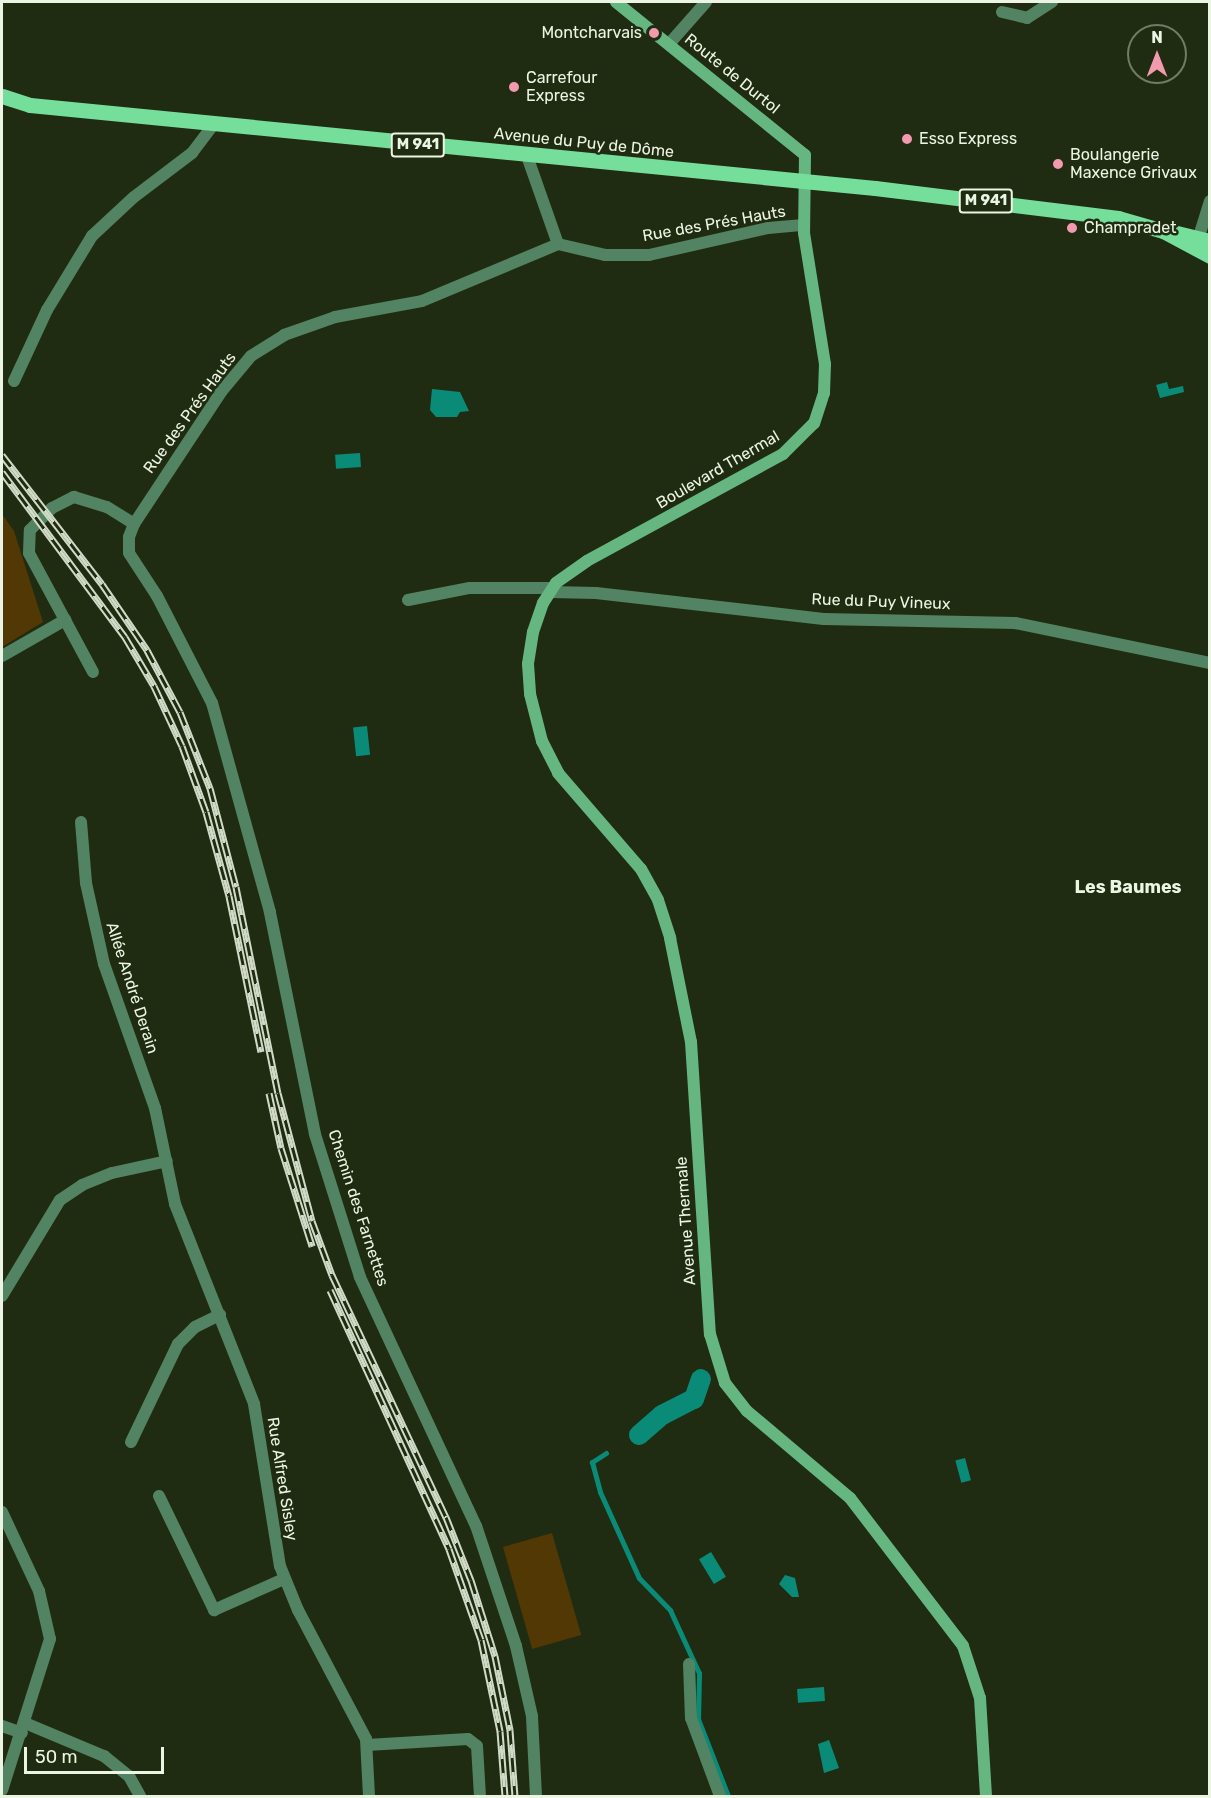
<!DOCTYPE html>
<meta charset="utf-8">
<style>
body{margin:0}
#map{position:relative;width:1211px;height:1798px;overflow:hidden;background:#202c11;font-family:Rubik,sans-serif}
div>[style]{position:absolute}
.green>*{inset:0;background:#513804;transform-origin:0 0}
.water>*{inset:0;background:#0a8b78;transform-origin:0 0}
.stream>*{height:5px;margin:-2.5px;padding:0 2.5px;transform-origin:2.5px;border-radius:2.5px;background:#0a8b78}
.canal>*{height:20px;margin:-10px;padding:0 10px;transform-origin:10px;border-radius:10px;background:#0a8b78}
.street>*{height:12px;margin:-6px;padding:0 6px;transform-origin:6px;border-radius:6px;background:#528362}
.secondary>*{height:12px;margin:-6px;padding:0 6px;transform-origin:6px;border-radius:6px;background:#66b682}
.primary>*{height:15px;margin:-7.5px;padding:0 7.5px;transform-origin:7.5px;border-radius:7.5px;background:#75de9b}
.rail>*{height:7px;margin-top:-3.5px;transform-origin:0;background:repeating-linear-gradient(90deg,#202c11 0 14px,#d1dbc8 0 28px);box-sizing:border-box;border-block:2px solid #d1dbc8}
.dots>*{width:16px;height:16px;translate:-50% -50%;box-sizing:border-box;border:3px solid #202c11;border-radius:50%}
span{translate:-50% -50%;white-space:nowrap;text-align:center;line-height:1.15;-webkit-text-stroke:5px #202c11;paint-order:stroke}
.shield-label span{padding:2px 4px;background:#202c11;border:2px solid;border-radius:4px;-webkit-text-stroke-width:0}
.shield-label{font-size:15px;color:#ecf5e4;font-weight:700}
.poi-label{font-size:16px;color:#ecf5e4}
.right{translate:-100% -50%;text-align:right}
.left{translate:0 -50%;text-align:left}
.street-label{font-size:16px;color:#ecf5e4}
.neighbourhood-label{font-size:18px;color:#ecf5e4;font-weight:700}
.frame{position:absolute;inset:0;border:3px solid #ecf5e4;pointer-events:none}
.north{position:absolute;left:1127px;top:24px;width:60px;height:60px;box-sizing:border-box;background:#202c11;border:2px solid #727c65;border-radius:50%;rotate:0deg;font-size:16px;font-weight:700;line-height:24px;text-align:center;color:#ecf5e4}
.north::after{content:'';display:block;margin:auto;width:21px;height:27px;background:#f29aae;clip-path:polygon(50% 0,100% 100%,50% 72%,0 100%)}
.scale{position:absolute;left:24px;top:1747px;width:140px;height:27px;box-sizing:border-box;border:3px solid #ecf5e4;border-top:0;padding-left:8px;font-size:18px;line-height:21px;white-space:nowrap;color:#ecf5e4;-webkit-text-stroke:4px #202c11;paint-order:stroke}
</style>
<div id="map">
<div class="green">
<i style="clip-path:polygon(2px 514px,14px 531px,43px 622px,2px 647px)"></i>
<i style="left:552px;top:1533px;width:106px;height:51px;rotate:74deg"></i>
</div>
<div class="water">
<i style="clip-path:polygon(1167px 382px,1169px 389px,1183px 386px,1184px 392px,1160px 398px,1156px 385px)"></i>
<i style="clip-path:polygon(432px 389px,460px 392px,469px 411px,460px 412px,457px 417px,436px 417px,430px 410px)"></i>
<i style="left:360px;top:453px;width:14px;height:25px;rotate:86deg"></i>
<i style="left:367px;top:726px;width:29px;height:14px;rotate:84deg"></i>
<i style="left:965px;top:1458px;width:23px;height:10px;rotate:75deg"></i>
<i style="left:711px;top:1552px;width:29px;height:14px;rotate:59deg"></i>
<i style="clip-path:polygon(785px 1575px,795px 1578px,799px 1597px,792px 1597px,779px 1584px)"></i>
<i style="left:824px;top:1687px;width:14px;height:27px;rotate:86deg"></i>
<i style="clip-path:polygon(829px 1740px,839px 1768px,824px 1773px,818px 1744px)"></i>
</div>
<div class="stream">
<i style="left:606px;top:1453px;width:17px;rotate:147deg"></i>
<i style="left:592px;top:1462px;width:31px;rotate:75deg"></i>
<i style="left:600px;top:1492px;width:94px;rotate:65.6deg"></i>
<i style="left:639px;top:1578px;width:45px;rotate:45.9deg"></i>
<i style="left:670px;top:1610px;width:69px;rotate:65.3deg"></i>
<i style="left:699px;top:1673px;width:46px;rotate:91.2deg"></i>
<i style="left:698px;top:1719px;width:83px;rotate:68.7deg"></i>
</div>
<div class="canal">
<i style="left:639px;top:1435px;width:30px;rotate:-41deg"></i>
<i style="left:662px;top:1415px;width:36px;rotate:-27deg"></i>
<i style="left:694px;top:1399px;width:21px;rotate:-71deg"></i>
</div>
<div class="street">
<i style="left:1002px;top:12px;width:26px;rotate:13deg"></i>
<i style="left:1027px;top:18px;width:30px;rotate:-33deg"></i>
<i style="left:669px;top:44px;width:56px;rotate:-48.6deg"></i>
<i style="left:527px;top:156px;width:93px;rotate:70.6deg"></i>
<i style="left:1196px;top:246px;width:47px;rotate:-72.7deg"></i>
<i style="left:14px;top:381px;width:78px;rotate:-65.1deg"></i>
<i style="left:47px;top:310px;width:87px;rotate:-58.7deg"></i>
<i style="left:92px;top:236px;width:57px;rotate:-42.9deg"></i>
<i style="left:134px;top:197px;width:73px;rotate:-37.2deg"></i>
<i style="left:192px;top:153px;width:36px;rotate:-53deg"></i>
<i style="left:550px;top:592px;width:46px;rotate:1.2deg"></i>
<i style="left:596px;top:593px;width:229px;rotate:6.5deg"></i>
<i style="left:824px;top:619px;width:191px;rotate:1.2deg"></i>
<i style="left:1015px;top:623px;width:199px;rotate:11.6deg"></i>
<i style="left:408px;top:600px;width:63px;rotate:-11deg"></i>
<i style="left:470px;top:588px;width:83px"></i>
<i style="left:2px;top:656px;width:73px;rotate:-29.7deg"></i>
<i style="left:93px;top:672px;width:135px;rotate:-118.3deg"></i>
<i style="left:29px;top:553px;width:23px;rotate:-88deg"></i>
<i style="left:30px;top:530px;width:31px;rotate:-45deg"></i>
<i style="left:52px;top:508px;width:25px;rotate:-27deg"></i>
<i style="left:74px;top:497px;width:34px;rotate:17deg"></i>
<i style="left:107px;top:507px;width:32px;rotate:32deg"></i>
<i style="left:81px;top:822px;width:61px;rotate:85.3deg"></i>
<i style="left:86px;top:883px;width:83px;rotate:77.5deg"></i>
<i style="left:104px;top:964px;width:153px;rotate:70.5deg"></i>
<i style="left:155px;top:1108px;width:98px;rotate:78.2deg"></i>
<i style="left:175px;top:1204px;width:215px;rotate:68.4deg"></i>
<i style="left:254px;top:1404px;width:164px;rotate:80.9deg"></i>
<i style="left:280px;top:1566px;width:48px;rotate:67.8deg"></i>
<i style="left:298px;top:1610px;width:146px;rotate:62.2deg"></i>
<i style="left:366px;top:1739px;width:57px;rotate:87deg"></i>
<i style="left:2px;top:1296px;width:112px;rotate:-58.9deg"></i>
<i style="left:60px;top:1200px;width:27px;rotate:-34deg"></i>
<i style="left:82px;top:1185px;width:32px;rotate:-22deg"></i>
<i style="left:112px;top:1173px;width:56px;rotate:-12.3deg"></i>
<i style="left:131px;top:1442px;width:109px;rotate:-64.4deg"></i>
<i style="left:178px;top:1344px;width:24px;rotate:-45deg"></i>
<i style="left:195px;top:1327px;width:28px;rotate:-26deg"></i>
<i style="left:159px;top:1496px;width:127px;rotate:64.2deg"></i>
<i style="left:214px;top:1610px;width:77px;rotate:-23.9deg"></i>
<i style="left:2px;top:1512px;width:87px;rotate:64.9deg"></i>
<i style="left:39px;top:1591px;width:49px;rotate:77.1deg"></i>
<i style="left:50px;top:1639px;width:158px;rotate:107.6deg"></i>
<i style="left:689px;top:1664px;width:54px;rotate:87.9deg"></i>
<i style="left:691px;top:1718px;width:83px;rotate:69.6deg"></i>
<i style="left:25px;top:1723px;width:86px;rotate:22.7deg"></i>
<i style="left:104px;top:1756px;width:32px;rotate:39deg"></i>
<i style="left:129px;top:1776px;width:23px;rotate:61deg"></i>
<i style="left:2px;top:1726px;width:21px;rotate:19deg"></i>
<i style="left:367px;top:1745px;width:101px;rotate:-3.4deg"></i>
<i style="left:468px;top:1739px;width:11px;rotate:38deg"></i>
<i style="left:477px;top:1746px;width:50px;rotate:86.6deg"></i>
<i style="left:536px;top:1796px;width:80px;rotate:-92.9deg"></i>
<i style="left:532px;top:1716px;width:72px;rotate:-102.9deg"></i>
<i style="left:516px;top:1646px;width:126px;rotate:-108.4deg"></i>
<i style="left:476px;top:1526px;width:275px;rotate:-115deg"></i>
<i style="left:360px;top:1277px;width:150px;rotate:-107.5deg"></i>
<i style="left:315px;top:1134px;width:227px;rotate:-101.5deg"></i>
<i style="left:270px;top:912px;width:217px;rotate:-105.5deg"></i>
<i style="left:212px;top:703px;width:120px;rotate:-117.2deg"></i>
<i style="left:157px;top:596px;width:51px;rotate:-123.1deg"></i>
<i style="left:129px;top:553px;width:16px;rotate:-90deg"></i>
<i style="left:129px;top:537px;width:14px;rotate:-69deg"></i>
<i style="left:134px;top:524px;width:158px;rotate:-56.6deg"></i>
<i style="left:221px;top:392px;width:47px;rotate:-50.2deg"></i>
<i style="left:251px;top:356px;width:39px;rotate:-32deg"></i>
<i style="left:284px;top:335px;width:54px;rotate:-19.4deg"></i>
<i style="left:335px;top:317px;width:88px;rotate:-10.4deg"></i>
<i style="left:422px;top:301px;width:147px;rotate:-22.7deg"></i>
<i style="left:558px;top:244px;width:48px;rotate:13.2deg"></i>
<i style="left:605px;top:255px;width:44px"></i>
<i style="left:649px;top:255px;width:122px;rotate:-12.8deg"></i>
<i style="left:768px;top:228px;width:36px;rotate:-5deg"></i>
</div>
<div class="secondary">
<i style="left:616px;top:2px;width:243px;rotate:39deg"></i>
<i style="left:805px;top:155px;width:78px;rotate:90.7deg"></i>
<i style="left:804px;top:233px;width:133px;rotate:80.9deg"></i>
<i style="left:825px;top:364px;width:29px;rotate:92deg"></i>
<i style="left:824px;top:393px;width:32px;rotate:108deg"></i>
<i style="left:814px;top:423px;width:44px;rotate:135deg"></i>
<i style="left:783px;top:454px;width:223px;rotate:151.4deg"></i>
<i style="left:587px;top:561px;width:38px;rotate:145deg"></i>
<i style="left:556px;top:583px;width:24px;rotate:123deg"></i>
<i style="left:543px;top:603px;width:31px;rotate:109deg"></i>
<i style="left:533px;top:632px;width:32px;rotate:99deg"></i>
<i style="left:528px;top:664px;width:30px;rotate:86deg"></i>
<i style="left:530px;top:694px;width:49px;rotate:75.7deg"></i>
<i style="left:542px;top:741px;width:36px;rotate:63deg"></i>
<i style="left:558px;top:773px;width:127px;rotate:49.2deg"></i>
<i style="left:641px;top:869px;width:35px;rotate:61deg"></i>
<i style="left:658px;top:900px;width:40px;rotate:72deg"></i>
<i style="left:670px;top:938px;width:106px;rotate:78.6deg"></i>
<i style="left:691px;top:1042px;width:293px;rotate:86.3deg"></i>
<i style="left:710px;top:1334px;width:51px;rotate:73deg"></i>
<i style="left:725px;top:1383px;width:36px;rotate:52deg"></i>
<i style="left:747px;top:1411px;width:135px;rotate:40.2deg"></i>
<i style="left:850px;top:1498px;width:186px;rotate:52.6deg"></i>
<i style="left:963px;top:1646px;width:55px;rotate:71.9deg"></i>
<i style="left:980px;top:1698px;width:98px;rotate:86.5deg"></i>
</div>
<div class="primary">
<i style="left:2px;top:96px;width:29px;rotate:18deg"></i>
<i style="left:30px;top:105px;width:849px;rotate:5.61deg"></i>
<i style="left:875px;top:188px;width:245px;rotate:7deg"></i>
<i style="left:1118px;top:218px;width:47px;rotate:16.1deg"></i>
<i style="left:1163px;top:231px;width:53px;rotate:28deg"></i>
<i style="left:1177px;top:233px;width:34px;rotate:14deg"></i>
</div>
<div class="rail">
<i style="left:2px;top:455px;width:163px;rotate:52.2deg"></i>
<i style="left:102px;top:584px;width:80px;rotate:55.7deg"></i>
<i style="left:147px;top:650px;width:70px;rotate:62deg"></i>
<i style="left:180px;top:712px;width:82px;rotate:68.5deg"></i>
<i style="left:210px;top:788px;width:102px;rotate:75.3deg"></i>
<i style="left:236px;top:887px;width:210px;rotate:78.5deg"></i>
<i style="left:278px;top:1093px;width:132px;rotate:75.1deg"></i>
<i style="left:312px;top:1221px;width:58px;rotate:69.7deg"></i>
<i style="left:332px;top:1275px;width:268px;rotate:64.8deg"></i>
<i style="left:446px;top:1517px;width:68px;rotate:68.4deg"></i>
<i style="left:471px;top:1580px;width:80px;rotate:72.5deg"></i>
<i style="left:495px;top:1656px;width:76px;rotate:78.5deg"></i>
<i style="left:510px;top:1730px;width:66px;rotate:85.7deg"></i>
<i style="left:2px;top:472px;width:206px;rotate:53.3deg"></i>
<i style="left:125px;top:637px;width:57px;rotate:59.4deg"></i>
<i style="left:154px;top:686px;width:66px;rotate:65deg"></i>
<i style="left:182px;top:746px;width:70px;rotate:70deg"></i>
<i style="left:206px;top:812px;width:87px;rotate:74.7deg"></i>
<i style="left:229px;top:896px;width:159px;rotate:78.4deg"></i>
<i style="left:269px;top:1093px;width:56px;rotate:77.7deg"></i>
<i style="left:281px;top:1148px;width:103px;rotate:72.4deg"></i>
<i style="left:330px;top:1290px;width:285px;rotate:65.3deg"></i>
<i style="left:449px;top:1549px;width:96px;rotate:70.6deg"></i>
<i style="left:481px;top:1640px;width:93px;rotate:78.2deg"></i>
<i style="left:500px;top:1731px;width:65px;rotate:85.6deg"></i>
</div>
<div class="dots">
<i style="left:654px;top:33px;background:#f29aae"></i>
<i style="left:514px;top:87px;background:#f29aae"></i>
<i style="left:907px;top:139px;background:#f29aae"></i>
<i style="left:1058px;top:164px;background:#f29aae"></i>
<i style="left:1072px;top:228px;background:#f29aae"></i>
</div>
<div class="shield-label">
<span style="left:418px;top:145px">M 941</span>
<span style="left:986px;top:201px">M 941</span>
</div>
<div class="poi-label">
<span class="right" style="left:642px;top:33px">Montcharvais</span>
<span class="left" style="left:526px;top:87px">Carrefour<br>Express</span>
<span class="left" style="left:919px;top:139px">Esso Express</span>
<span class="left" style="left:1070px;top:164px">Boulangerie<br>Maxence Grivaux</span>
<span class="left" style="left:1084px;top:228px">Champradet</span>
</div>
<div class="street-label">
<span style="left:732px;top:74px;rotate:39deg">Route de Durtol</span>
<span style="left:584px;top:143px;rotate:6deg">Avenue du Puy de Dôme</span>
<span style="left:714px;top:224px;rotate:-10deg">Rue des Prés Hauts</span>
<span style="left:190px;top:413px;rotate:-54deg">Rue des Prés Hauts</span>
<span style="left:718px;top:470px;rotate:-30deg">Boulevard Thermal</span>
<span style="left:881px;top:602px;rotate:2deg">Rue du Puy Vineux</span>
<span style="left:132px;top:988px;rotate:72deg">Allée André Derain</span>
<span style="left:358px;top:1208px;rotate:72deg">Chemin des Farnettes</span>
<span style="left:686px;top:1221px;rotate:-94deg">Avenue Thermale</span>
<span style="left:282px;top:1479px;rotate:81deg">Rue Alfred Sisley</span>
</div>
<div class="neighbourhood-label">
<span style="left:1128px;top:887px">Les Baumes</span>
</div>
<div class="frame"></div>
<div class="north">N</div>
<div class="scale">50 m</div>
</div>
